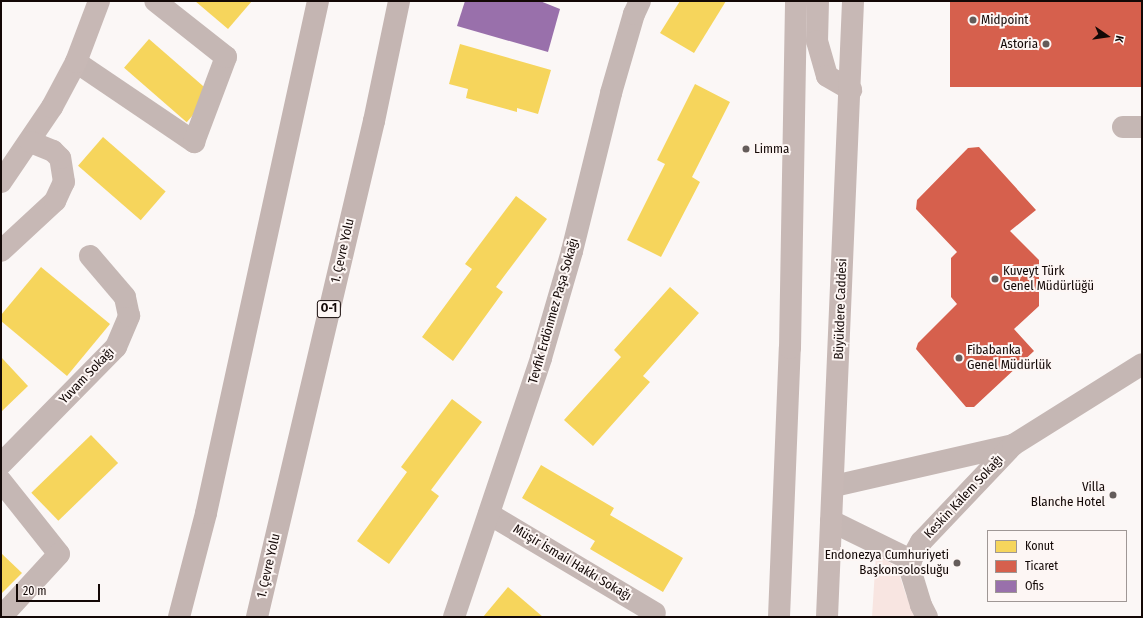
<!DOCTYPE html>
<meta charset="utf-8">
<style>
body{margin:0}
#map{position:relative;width:1143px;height:618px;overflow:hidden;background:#fbf7f6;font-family:"Fira Sans Condensed",sans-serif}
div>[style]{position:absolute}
.green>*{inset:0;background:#f8e5e1}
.homes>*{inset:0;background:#f6d55c;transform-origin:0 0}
.shops>*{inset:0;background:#d6604d;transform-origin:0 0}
.offices>*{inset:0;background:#9970ab}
.pedestrian>*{height:22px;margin:-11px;padding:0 11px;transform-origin:11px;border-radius:11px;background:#c5b7b4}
.minor>*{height:22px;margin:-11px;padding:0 11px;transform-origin:11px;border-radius:11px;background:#c5b7b4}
.primary>*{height:22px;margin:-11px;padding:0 11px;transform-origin:11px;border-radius:11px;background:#c7b8b5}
.trunk>*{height:22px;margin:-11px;padding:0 11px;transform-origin:11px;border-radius:11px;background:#c4b5b2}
.dots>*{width:11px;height:11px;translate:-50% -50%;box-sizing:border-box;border:2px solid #fdf6f4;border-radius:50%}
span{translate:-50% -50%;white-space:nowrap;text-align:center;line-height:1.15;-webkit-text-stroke:4px #fdf6f4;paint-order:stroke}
.shield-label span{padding:1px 3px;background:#fdf6f4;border:1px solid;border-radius:3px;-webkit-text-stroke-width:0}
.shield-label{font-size:12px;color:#130806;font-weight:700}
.poi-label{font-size:13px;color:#130806}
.left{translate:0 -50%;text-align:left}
.right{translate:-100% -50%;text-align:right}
.street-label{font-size:13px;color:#130806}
.frame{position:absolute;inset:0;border:2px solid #130806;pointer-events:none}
.legend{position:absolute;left:987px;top:530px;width:140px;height:72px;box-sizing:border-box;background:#fdf6f4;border:1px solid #9f9795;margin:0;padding:5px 7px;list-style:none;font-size:12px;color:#130806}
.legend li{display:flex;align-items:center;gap:8px;height:20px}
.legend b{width:20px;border:1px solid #9f9795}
.north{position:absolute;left:1087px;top:16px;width:40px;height:40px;-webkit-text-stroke:3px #fdf6f4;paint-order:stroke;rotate:103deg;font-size:11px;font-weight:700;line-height:16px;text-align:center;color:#130806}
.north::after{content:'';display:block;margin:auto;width:14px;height:18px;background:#130806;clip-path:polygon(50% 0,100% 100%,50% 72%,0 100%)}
.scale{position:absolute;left:16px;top:584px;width:84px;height:18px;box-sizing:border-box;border:2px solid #130806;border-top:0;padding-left:5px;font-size:12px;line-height:14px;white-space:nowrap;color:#130806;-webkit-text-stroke:3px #fdf6f4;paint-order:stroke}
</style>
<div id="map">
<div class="green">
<i style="clip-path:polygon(876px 554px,897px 567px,906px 595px,916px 617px,872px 617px)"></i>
</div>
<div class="homes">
<i style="clip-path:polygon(195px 1px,252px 1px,228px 29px)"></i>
<i style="clip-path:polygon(680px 1px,726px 1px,694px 53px,660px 33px)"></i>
<i style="left:149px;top:39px;width:83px;height:38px;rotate:41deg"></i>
<i style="clip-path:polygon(460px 44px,551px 70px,538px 114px,517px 108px,517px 112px,466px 98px,468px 89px,449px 84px)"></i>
<i style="clip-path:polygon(695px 84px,730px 102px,692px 177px,700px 182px,661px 257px,627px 240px,665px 164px,657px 160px)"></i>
<i style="left:103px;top:137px;width:83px;height:38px;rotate:41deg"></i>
<i style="clip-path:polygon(516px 196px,547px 219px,496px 287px,503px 292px,453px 361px,422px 337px,472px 269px,465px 264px)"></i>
<i style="clip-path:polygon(41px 267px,110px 324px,67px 376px,1px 321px,1px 315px)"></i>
<i style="clip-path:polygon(670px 287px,699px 313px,643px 376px,650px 382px,593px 446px,564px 420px,621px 357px,614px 350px)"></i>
<i style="clip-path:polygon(1px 357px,28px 386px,1px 412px)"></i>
<i style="clip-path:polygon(452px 399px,482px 422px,431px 490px,439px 496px,389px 564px,357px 541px,407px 472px,401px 467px)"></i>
<i style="left:91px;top:435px;width:39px;height:83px;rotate:46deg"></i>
<i style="clip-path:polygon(541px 465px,614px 508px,610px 515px,683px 558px,663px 592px,590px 549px,595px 541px,522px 498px)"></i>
<i style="clip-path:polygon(1px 553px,22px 573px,1px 594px)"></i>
<i style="clip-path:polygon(508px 587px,543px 617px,483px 617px)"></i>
</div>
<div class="shops">
<i style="left:950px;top:1px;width:192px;height:86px"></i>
<i style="clip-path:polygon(979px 147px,1036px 210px,1010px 231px,1039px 260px,1039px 306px,1014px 329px,1034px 351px,974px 407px,966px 407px,916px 349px,918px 343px,957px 304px,951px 297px,951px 258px,957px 252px,916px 209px,917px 200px,968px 148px)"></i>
</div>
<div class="offices">
<i style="clip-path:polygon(465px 1px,540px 1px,560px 9px,548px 52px,457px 26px)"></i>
</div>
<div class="pedestrian">
<i style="left:831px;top:521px;width:89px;rotate:26deg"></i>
</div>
<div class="minor">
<i style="left:76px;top:62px;width:143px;rotate:34.1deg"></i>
<i style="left:194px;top:142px;width:91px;rotate:-69.4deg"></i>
<i style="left:226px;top:57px;width:90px;rotate:-141.7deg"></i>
<i style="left:1123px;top:127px;width:19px"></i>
<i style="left:1px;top:464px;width:164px;rotate:-45.5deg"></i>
<i style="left:116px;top:347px;width:34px;rotate:-67deg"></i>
<i style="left:129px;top:316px;width:19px;rotate:-102deg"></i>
<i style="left:125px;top:297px;width:54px;rotate:-130.5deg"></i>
<i style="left:1px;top:481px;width:93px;rotate:51.5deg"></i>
<i style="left:59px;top:554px;width:86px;rotate:132.6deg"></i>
<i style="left:834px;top:486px;width:184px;rotate:-12.9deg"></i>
<i style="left:489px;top:514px;width:193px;rotate:30.8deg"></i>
<i style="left:454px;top:617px;width:273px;rotate:-71.4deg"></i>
<i style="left:541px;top:358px;width:111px;rotate:-73.8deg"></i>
<i style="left:572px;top:251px;width:163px;rotate:-76.1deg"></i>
<i style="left:611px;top:93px;width:82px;rotate:-73.8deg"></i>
<i style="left:634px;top:14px;width:14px;rotate:-65deg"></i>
<i style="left:927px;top:617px;width:13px;rotate:-117deg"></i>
<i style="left:921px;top:605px;width:39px;rotate:-107deg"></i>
<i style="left:910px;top:568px;width:8px;rotate:-83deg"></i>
<i style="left:911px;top:560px;width:21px;rotate:-61deg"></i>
<i style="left:921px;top:542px;width:134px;rotate:-46.5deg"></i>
<i style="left:1013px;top:445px;width:152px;rotate:-32.1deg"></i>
</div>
<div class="primary">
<i style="left:818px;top:1px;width:40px;rotate:91.4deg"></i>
<i style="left:817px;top:41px;width:36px;rotate:74deg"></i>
<i style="left:827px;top:76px;width:28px;rotate:30deg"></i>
<i style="left:1px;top:182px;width:91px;rotate:-55.8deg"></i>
<i style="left:52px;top:107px;width:51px;rotate:-61.9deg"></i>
<i style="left:76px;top:62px;width:65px;rotate:-69.3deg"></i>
<i style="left:1px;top:251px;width:74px;rotate:-42.8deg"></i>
<i style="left:55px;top:201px;width:21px;rotate:-65deg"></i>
<i style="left:64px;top:182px;width:24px;rotate:-99deg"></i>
<i style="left:60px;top:158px;width:10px;rotate:-135deg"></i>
<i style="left:53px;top:151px;width:24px;rotate:-158deg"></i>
<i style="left:779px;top:617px;width:269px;rotate:-87.7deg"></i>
<i style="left:790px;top:348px;width:347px;rotate:-89deg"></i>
<i style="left:827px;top:617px;width:617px;rotate:-87.58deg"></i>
</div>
<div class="trunk">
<i style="left:179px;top:617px;width:107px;rotate:-75.4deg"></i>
<i style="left:206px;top:513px;width:524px;rotate:-77.66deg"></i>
<i style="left:257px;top:617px;width:510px;rotate:-76.73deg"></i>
<i style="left:374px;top:121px;width:123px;rotate:-78.2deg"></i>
</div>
<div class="dots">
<i style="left:973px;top:20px;background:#645c5a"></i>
<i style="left:1046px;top:44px;background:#645c5a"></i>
<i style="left:746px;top:149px;background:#645c5a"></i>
<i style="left:995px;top:279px;background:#645c5a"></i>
<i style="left:959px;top:358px;background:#645c5a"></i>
<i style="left:1113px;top:495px;background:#645c5a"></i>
<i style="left:957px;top:563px;background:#645c5a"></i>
</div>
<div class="shield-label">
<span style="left:329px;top:309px">O-1</span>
</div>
<div class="poi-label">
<span class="left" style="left:981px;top:20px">Midpoint</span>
<span class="right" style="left:1038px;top:44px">Astoria</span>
<span class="left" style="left:754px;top:149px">Limma</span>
<span class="left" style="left:1003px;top:279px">Kuveyt Türk<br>Genel Müdürlüğü</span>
<span class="left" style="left:967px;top:358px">Fibabanka<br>Genel Müdürlük</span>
<span class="right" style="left:1105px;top:495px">Villa<br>Blanche Hotel</span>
<span class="right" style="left:949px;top:563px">Endonezya Cumhuriyeti<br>Başkonsolosluğu</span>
</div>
<div class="street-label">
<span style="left:343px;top:251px;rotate:-77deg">1. Çevre Yolu</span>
<span style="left:841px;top:309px;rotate:-88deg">Büyükdere Caddesi</span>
<span style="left:554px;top:311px;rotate:-74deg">Tevfik Erdönmez Paşa Sokağı</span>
<span style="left:87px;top:376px;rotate:-46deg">Yuvam Sokağı</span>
<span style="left:964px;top:497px;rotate:-47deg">Keskin Kalem Sokağı</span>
<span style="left:572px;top:563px;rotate:31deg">Müşir İsmail Hakkı Sokağı</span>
<span style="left:269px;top:566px;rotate:-77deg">1. Çevre Yolu</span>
</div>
<div class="frame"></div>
<ul class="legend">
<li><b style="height:11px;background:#f6d55c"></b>Konut</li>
<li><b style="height:11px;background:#d6604d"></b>Ticaret</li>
<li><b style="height:11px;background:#9970ab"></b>Ofis</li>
</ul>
<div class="north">K</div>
<div class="scale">20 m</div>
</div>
